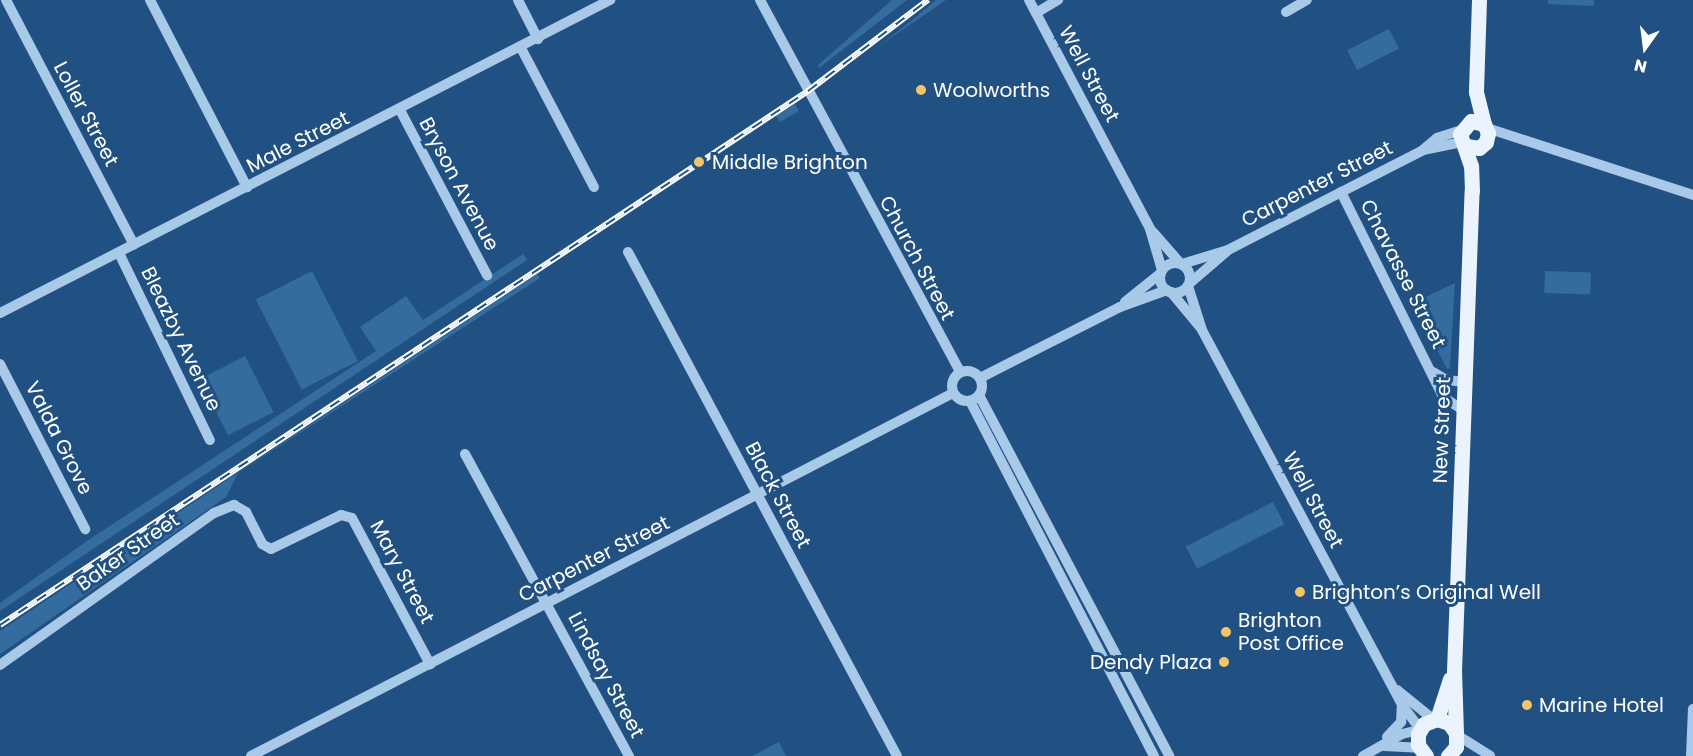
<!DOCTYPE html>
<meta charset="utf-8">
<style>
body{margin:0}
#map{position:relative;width:1693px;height:756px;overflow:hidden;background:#215182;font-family:Poppins,sans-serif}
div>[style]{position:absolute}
.green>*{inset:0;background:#356ca0;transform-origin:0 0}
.minor>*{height:10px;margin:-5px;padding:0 5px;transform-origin:5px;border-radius:5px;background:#a8c9e8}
.minor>.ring{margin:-5px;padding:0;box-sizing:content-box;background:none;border:10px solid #a8c9e8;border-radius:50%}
.major>*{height:15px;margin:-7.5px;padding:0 7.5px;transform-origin:7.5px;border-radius:7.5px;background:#eaf3fe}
.rail>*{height:6px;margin-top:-3px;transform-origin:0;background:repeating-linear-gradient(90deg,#215182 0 11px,#fff 0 22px);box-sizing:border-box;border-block:2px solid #fff}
.dots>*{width:16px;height:16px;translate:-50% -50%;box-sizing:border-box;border:3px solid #215182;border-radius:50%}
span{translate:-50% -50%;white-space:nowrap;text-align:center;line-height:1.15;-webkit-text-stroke:6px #215182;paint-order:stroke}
.street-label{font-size:20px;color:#fff}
.poi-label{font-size:20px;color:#fff}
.left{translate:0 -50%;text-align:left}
.right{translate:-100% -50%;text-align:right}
.north{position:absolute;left:1615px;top:18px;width:60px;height:60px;-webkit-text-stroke:4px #215182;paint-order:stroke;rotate:194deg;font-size:16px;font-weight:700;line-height:24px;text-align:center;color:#fff}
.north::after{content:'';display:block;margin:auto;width:21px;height:27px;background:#fff;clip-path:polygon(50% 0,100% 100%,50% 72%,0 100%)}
</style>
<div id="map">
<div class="green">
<i style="clip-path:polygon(892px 0,907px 0,819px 68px,818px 65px)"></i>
<i style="clip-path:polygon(936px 0,946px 0,879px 46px,916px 17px)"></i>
<i style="clip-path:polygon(1548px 0,1594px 0,1594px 6px,1548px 4px)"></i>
<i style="left:1389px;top:29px;width:22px;height:47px;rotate:63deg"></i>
<i style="left:795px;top:104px;width:8px;height:22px;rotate:60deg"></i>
<i style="clip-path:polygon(523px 254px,527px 260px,0 611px,0 603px,87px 541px,376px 351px,360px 327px,406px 296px,423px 320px)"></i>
<i style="left:312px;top:271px;width:101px;height:63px;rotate:63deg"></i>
<i style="left:1545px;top:271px;width:46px;height:22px;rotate:2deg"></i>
<i style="clip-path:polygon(537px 274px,540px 278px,238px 473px,226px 497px,0 654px,0 631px,12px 623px)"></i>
<i style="clip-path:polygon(1455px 283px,1450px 368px,1447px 369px,1413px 303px)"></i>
<i style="left:245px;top:356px;width:63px;height:51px;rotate:63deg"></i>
<i style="left:1273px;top:502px;width:25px;height:98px;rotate:63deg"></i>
<i style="clip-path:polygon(779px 742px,786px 756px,752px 756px)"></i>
</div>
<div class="minor">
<i style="left:6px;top:0;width:276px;rotate:62.4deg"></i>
<i style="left:150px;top:0;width:211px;rotate:62.6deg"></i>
<i style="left:518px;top:0;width:44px;rotate:62.9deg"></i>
<i style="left:760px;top:0;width:422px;rotate:61.7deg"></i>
<i style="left:1029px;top:0;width:259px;rotate:62.1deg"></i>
<i style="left:1150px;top:229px;width:43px;rotate:73.7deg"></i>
<i style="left:1286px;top:12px;width:24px;rotate:-30deg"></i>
<i style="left:1036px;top:13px;width:26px;rotate:-31deg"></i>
<i style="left:521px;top:48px;width:157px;rotate:62.3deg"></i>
<i style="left:400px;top:110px;width:187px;rotate:62.2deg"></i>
<i style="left:1487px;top:128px;width:217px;rotate:18deg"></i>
<i style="left:1425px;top:148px;width:16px;rotate:-40deg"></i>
<i style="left:1437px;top:138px;width:25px;rotate:-18deg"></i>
<i style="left:1341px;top:192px;width:229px;rotate:63.5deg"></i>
<i style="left:1443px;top:397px;width:24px;rotate:33deg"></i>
<i style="left:1153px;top:232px;width:41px;rotate:48.9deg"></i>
<i style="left:628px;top:252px;width:571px;rotate:61.91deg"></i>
<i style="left:119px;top:253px;width:208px;rotate:64.1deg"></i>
<i class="ring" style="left:1160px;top:263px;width:20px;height:20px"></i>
<i style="left:1182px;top:264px;width:48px;rotate:-16.9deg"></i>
<i style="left:1228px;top:250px;width:219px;rotate:-27.1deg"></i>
<i style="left:1423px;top:150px;width:41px;rotate:-11.3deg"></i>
<i style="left:1190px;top:283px;width:48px;rotate:-40.7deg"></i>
<i style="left:1188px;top:286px;width:46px;rotate:72.3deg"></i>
<i style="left:1202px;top:330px;width:425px;rotate:61.9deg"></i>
<i style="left:1402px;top:705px;width:30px;rotate:53deg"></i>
<i style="left:1171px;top:292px;width:45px;rotate:50.4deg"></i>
<i style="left:1125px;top:302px;width:46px;rotate:-38.9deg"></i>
<i style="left:0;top:313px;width:686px;rotate:-27.16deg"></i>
<i style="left:0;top:364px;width:186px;rotate:62.7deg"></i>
<i class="ring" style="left:952px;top:371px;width:20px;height:20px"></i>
<i style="left:1433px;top:372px;width:16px;rotate:30deg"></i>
<i style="left:1447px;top:380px;width:17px;rotate:7deg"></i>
<i style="left:980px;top:378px;width:157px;rotate:-26.9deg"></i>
<i style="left:1120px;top:307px;width:50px;rotate:-19.9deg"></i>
<i style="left:979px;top:395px;width:408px;rotate:62.2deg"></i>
<i style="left:970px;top:401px;width:400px;rotate:62.6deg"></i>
<i style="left:465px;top:454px;width:344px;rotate:61.5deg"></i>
<i style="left:0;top:665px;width:262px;rotate:-35.4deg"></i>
<i style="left:214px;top:513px;width:22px;rotate:-22deg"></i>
<i style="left:234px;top:505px;width:14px;rotate:30deg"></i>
<i style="left:246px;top:512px;width:36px;rotate:63deg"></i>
<i style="left:262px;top:544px;width:10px;rotate:29deg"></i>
<i style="left:271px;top:549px;width:78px;rotate:-25.9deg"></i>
<i style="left:341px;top:515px;width:11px;rotate:15deg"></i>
<i style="left:352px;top:518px;width:166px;rotate:61.9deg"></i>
<i style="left:1397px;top:690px;width:48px;rotate:39deg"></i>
<i style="left:1457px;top:735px;width:39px;rotate:32deg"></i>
<i style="left:1387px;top:737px;width:21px;rotate:-47deg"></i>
<i style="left:1401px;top:722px;width:17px;rotate:-87deg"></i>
<i style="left:1384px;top:746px;width:35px;rotate:3deg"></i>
<i style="left:251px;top:756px;width:790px;rotate:-27.34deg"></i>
<i style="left:1363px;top:756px;width:45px;rotate:-29.4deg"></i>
<i style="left:1402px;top:734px;width:17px;rotate:-13deg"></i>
<i style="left:1691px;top:756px;width:47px;rotate:-87.6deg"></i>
</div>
<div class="major">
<i style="left:1479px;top:0;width:92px;rotate:91.9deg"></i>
<i style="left:1476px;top:92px;width:33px;rotate:76deg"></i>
<i style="left:1437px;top:719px;width:42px;rotate:-72deg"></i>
<i style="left:1456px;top:733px;width:62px;rotate:-91.8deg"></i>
<i style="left:1454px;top:671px;width:480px;rotate:-87.9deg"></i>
<i style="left:1472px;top:191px;width:25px;rotate:-92deg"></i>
<i style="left:1471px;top:166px;width:34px;rotate:-109deg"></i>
<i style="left:1460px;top:134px;width:17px;rotate:-50deg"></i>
<i style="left:1471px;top:121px;width:13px;rotate:13deg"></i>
<i style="left:1484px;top:124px;width:10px;rotate:66deg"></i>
<i style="left:1488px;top:133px;width:9px;rotate:103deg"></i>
<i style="left:1486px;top:142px;width:9px;rotate:139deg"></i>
<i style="left:1479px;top:148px;width:13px;rotate:-171deg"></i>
<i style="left:1426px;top:756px;width:14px;rotate:-126deg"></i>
<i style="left:1418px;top:745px;width:11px;rotate:-90deg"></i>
<i style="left:1418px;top:734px;width:12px;rotate:-59deg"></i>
<i style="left:1424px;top:724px;width:14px;rotate:-21deg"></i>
<i style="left:1437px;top:719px;width:13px;rotate:18deg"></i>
<i style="left:1449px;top:723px;width:12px;rotate:55deg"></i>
<i style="left:1456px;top:733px;width:14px;rotate:90deg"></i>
<i style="left:1456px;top:747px;width:12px;rotate:132deg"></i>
</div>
<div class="rail">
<i style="left:0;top:625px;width:969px;rotate:-33.46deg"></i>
<i style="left:808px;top:91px;width:151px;rotate:-37.2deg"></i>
</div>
<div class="dots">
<i style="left:921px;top:90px;background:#f4c469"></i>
<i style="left:699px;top:162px;background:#f4c469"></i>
<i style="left:1300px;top:592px;background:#f4c469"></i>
<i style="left:1226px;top:632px;background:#f4c469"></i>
<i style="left:1224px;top:662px;background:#f4c469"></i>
<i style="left:1527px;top:705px;background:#f4c469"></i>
</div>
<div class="street-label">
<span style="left:1089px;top:74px;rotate:62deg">Well Street</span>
<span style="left:86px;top:114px;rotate:62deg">Loller Street</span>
<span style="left:298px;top:142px;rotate:-27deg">Male Street</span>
<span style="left:459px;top:184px;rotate:62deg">Bryson Avenue</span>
<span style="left:1317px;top:184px;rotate:-27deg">Carpenter Street</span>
<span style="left:917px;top:258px;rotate:62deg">Church Street</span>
<span style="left:1403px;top:274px;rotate:63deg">Chavasse Street</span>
<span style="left:181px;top:339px;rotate:64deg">Bleazby Avenue</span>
<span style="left:1442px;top:430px;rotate:-88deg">New Street</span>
<span style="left:59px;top:438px;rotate:63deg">Valda Grove</span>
<span style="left:778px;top:495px;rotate:62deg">Black Street</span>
<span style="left:1313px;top:500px;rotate:62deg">Well Street</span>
<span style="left:128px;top:552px;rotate:-35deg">Baker Street</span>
<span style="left:594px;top:559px;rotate:-27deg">Carpenter Street</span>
<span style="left:402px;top:572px;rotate:62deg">Mary Street</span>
<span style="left:606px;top:675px;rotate:62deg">Lindsay Street</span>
</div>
<div class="poi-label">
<span class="left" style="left:933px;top:90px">Woolworths</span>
<span class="left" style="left:712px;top:162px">Middle Brighton</span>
<span class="left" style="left:1312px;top:592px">Brighton’s Original Well</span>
<span class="left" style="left:1238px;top:632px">Brighton<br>Post Office</span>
<span class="right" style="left:1212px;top:662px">Dendy Plaza</span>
<span class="left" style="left:1539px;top:705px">Marine Hotel</span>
</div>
<div class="north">N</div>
</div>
